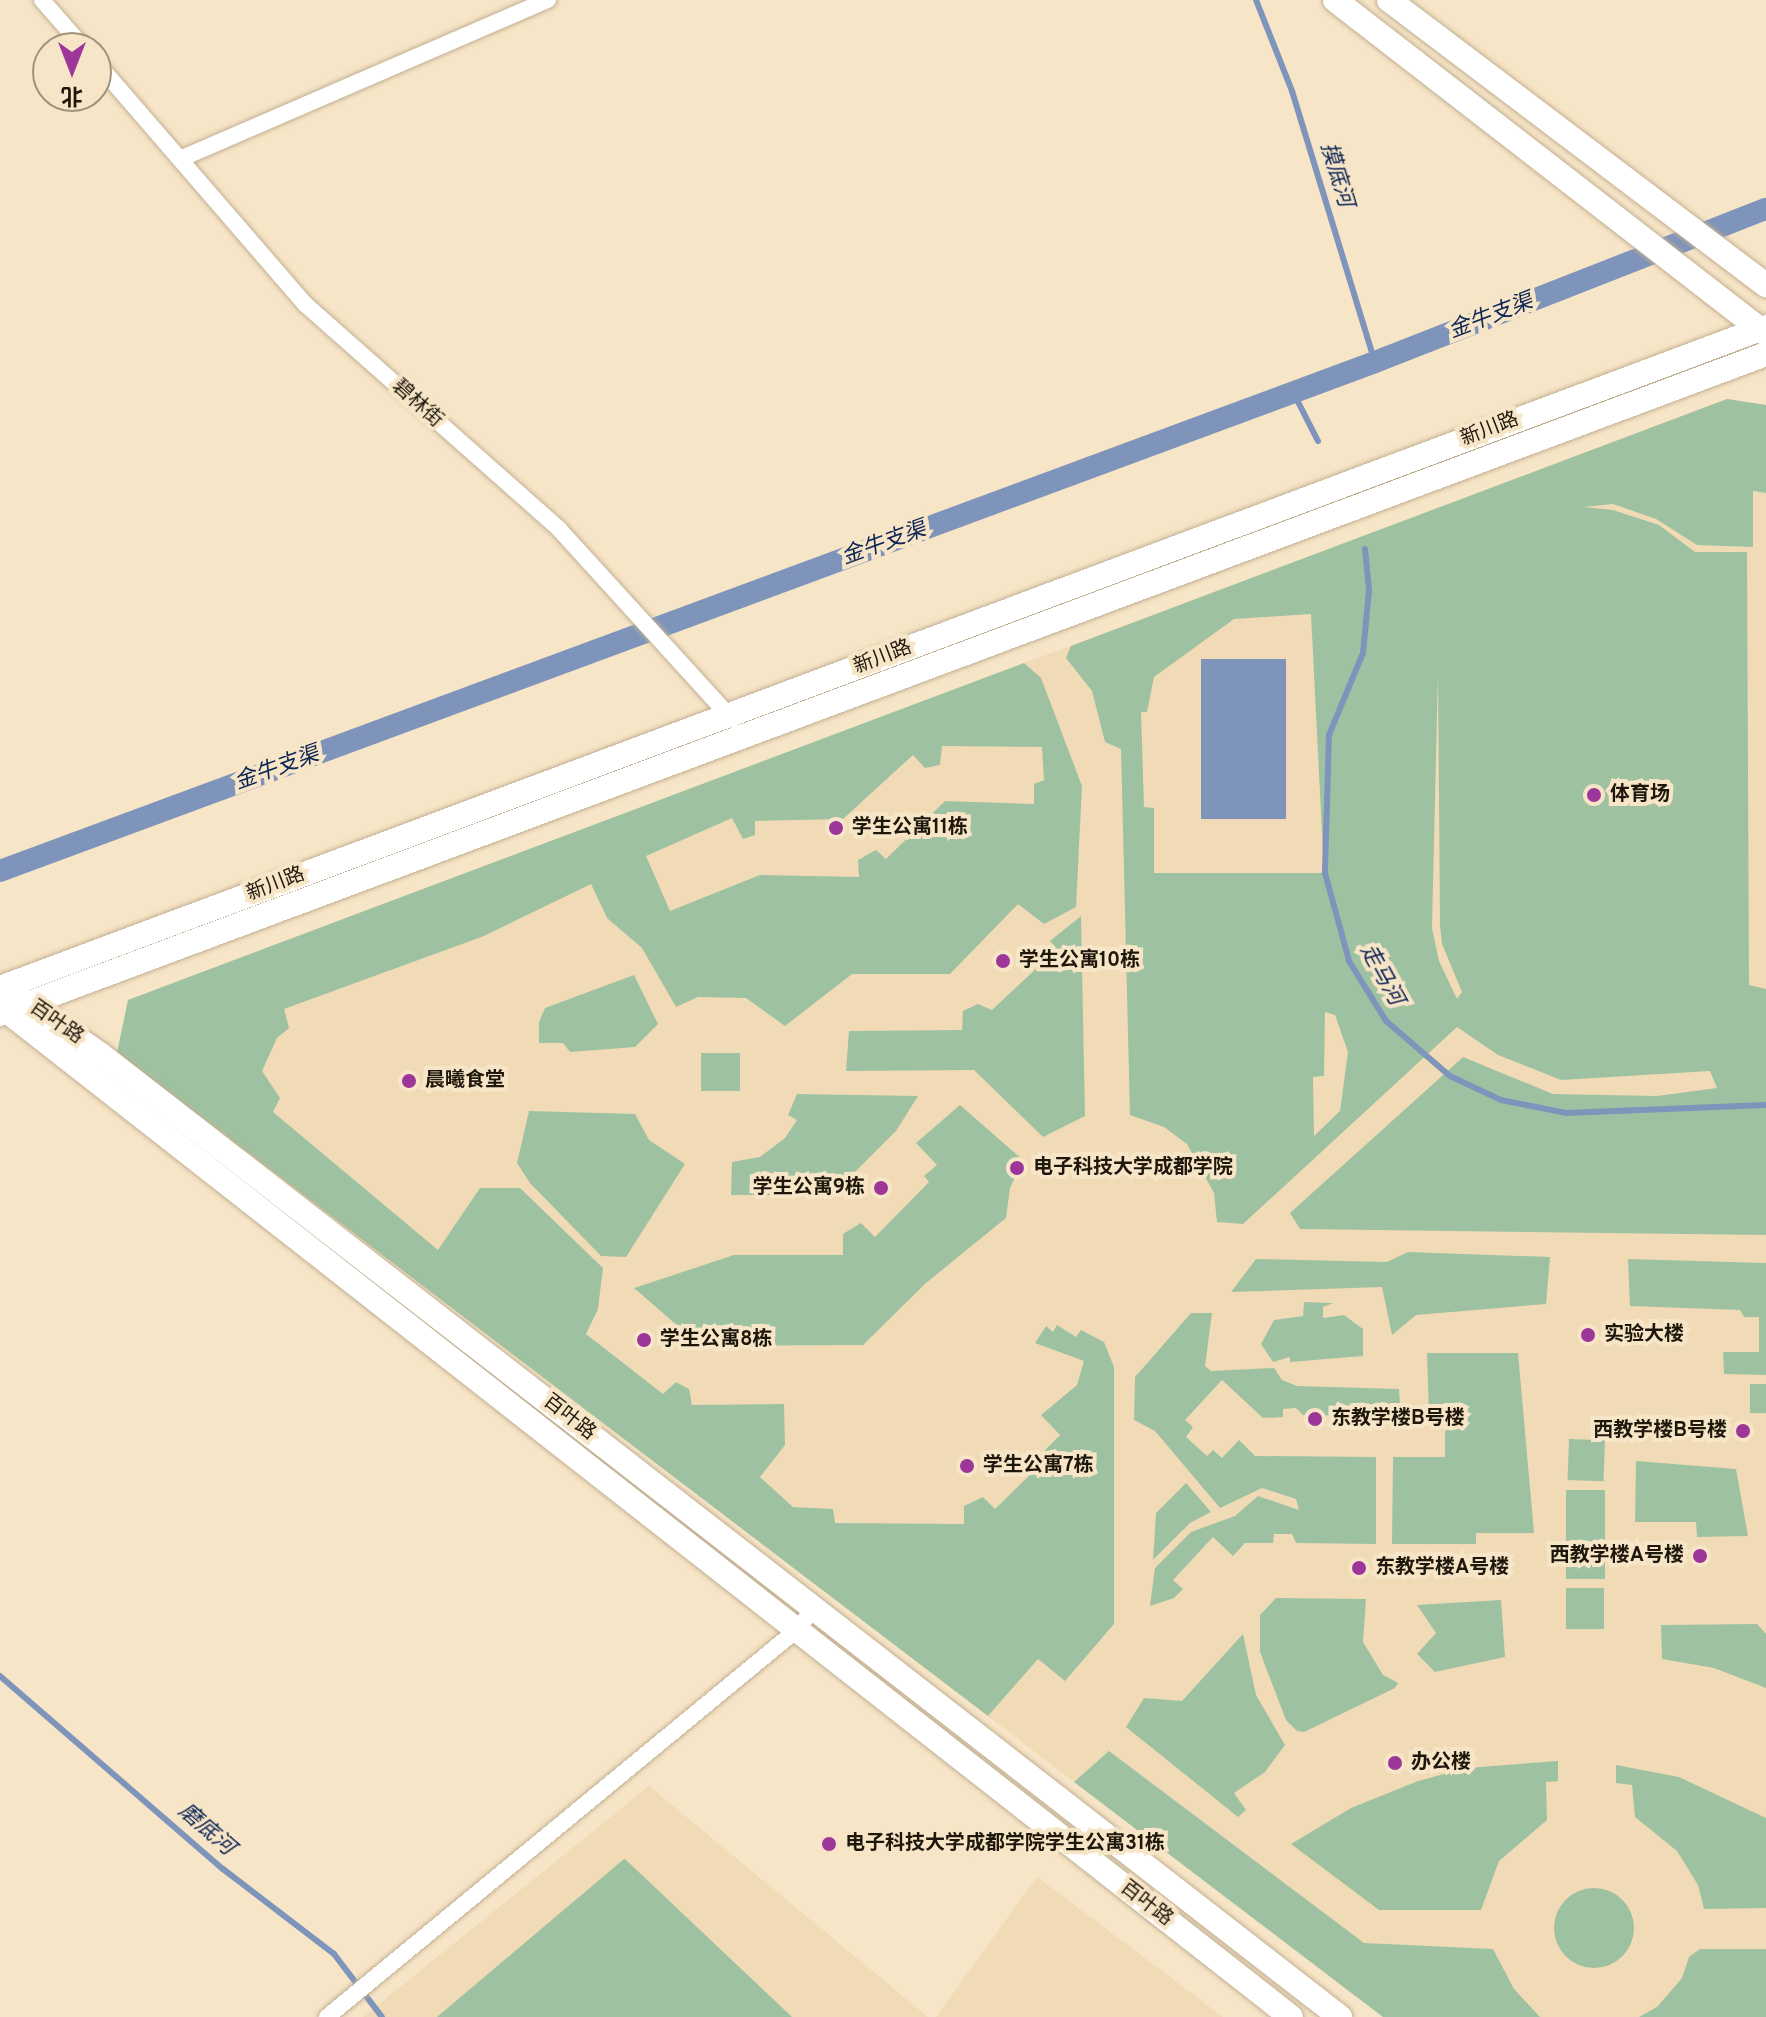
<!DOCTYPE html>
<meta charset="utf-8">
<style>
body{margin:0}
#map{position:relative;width:1766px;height:2017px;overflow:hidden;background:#f7e5c7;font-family:Overpass,"Noto Sans SC",sans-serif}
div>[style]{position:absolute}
.built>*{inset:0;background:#f1dbb6}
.green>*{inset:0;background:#9ec2a1;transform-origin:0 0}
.round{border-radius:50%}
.water>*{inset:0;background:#7e94bb;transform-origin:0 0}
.stream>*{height:6px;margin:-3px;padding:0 3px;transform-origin:3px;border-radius:3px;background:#7e94bb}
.canal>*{height:22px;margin:-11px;padding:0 11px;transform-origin:11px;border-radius:11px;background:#7e94bb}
.roads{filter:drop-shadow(0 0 2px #c2b093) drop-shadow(0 0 2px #c2b093)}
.street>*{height:16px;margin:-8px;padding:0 8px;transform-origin:8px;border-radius:8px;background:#fff}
.secondary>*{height:24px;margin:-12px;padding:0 12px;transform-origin:12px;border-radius:12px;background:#fff}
.dots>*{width:22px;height:22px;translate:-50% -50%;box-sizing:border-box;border:4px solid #f7e5c7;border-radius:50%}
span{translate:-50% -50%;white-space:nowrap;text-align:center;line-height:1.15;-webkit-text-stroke:8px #f7e5c7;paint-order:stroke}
.street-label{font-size:20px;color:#1e170c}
.poi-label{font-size:20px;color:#1e170c;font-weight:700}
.left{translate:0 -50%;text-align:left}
.right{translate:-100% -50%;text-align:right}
.water-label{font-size:22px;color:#0e2656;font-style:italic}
.north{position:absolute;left:32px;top:32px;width:80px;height:80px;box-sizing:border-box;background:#f7e5c7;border:2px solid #a0937c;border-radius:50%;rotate:180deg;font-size:22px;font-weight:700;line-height:32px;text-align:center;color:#1e170c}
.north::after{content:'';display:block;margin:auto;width:28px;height:36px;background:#9d3699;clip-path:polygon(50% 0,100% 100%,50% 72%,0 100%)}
</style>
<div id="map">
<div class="built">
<i style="clip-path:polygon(1727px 399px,1766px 405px,1766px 2017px,1383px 2017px,117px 1053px,128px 1000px)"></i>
<i style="clip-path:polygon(649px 1786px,928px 2017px,363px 2017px)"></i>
<i style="clip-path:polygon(1037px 1877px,1223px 2017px,936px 2017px)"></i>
</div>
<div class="green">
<i style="clip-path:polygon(evenodd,1727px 399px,1766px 405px,1766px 493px,1753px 491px,1753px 547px,1697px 545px,1656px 519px,1613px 504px,1584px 507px,1613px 510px,1659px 525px,1695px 552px,1747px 552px,1749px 985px,1766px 989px,1766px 1235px,1300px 1229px,1290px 1213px,1463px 1057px,1553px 1094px,1657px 1096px,1717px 1088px,1710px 1071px,1561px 1080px,1498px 1055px,1457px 1027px,1243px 1224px,1217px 1222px,1214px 1193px,1187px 1144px,1164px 1127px,1130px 1115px,1121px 749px,1105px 742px,1092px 691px,1066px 658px,1071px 646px,1727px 399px,1311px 614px,1324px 873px,1154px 873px,1154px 808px,1144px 807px,1141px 712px,1147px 712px,1154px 677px,1234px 619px,1311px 614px,1727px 399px,1438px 673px,1440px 926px,1442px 944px,1462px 992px,1457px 999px,1439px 961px,1432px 928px,1438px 673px,1727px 399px,1325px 1012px,1335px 1015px,1348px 1052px,1340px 1111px,1314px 1136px,1313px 1077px,1324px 1076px,1325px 1012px)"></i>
<i style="clip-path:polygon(evenodd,1024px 663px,1041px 678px,1082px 786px,1076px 907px,1044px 924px,1018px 904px,950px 974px,852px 974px,785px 1026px,746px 998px,698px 997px,676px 1007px,642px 948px,607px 918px,591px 884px,484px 936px,284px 1009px,289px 1028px,277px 1038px,262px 1071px,280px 1098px,273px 1112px,438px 1250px,480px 1188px,520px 1188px,603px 1268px,598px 1309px,586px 1334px,663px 1394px,676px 1382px,689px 1389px,692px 1405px,784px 1404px,785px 1445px,760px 1477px,793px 1507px,833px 1509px,835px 1523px,964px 1524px,964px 1506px,983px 1497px,995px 1509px,1050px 1455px,1045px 1450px,1060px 1435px,1041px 1415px,1077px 1385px,1084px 1361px,1035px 1343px,1046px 1326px,1053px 1332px,1057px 1325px,1076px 1337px,1081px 1330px,1104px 1342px,1114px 1367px,1114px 1624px,1065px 1681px,1038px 1659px,988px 1716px,117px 1053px,128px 1000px,1024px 663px,942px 746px,1042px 747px,1044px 780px,1034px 784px,1034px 804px,945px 801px,886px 859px,876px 850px,858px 860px,859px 877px,760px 875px,670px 911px,646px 856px,732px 818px,743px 839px,755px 835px,755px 821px,843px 819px,913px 755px,925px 768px,940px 765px,942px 746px)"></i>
<i style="clip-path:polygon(1081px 916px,1085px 1116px,1043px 1137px,974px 1070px,846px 1071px,849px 1031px,962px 1030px,963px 1011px,978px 1004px,992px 1010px,1057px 949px,1050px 941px)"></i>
<i style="clip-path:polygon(634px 975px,658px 1024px,635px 1047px,570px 1052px,563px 1043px,539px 1043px,539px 1022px,545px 1008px)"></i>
<i style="left:701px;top:1053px;width:39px;height:38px"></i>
<i style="clip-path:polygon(797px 1094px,918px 1096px,896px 1131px,832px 1195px,731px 1195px,732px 1162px,760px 1157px,785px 1138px,797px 1120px,788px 1115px)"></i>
<i style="clip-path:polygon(960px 1105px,1023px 1160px,1010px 1188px,1006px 1218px,926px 1283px,863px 1345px,701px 1346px,634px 1288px,734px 1255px,843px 1255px,843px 1234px,861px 1223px,875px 1237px,929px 1182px,924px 1176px,937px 1165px,916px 1143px)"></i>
<i style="clip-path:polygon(529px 1111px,635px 1114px,649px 1140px,685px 1164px,626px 1257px,601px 1256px,530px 1183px,517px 1163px)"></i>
<i style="clip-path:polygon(1408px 1252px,1550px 1257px,1546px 1304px,1416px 1315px,1392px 1335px,1382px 1287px,1231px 1292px,1256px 1259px,1387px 1262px)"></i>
<i style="clip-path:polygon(1628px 1259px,1766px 1263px,1766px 1375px,1724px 1374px,1723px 1352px,1759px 1352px,1759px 1317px,1744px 1317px,1740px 1310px,1630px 1306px)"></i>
<i style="clip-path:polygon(1304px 1302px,1333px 1303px,1323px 1307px,1323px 1318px,1344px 1315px,1363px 1329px,1363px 1356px,1290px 1362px,1290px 1357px,1273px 1362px,1261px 1344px,1274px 1320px,1303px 1316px)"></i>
<i style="clip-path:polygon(1191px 1313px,1212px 1313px,1205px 1366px,1211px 1371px,1274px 1368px,1282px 1380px,1297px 1386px,1399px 1389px,1401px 1417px,1303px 1415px,1296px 1408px,1283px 1409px,1283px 1417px,1263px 1418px,1222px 1380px,1185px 1420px,1193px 1427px,1186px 1437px,1207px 1456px,1213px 1450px,1222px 1458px,1239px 1440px,1255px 1456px,1376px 1457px,1376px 1544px,1296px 1543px,1292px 1534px,1274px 1534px,1273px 1543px,1245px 1543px,1233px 1556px,1213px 1537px,1173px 1580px,1183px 1589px,1174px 1598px,1150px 1606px,1155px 1568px,1191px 1532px,1235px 1516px,1258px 1496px,1299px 1510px,1296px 1499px,1262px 1488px,1220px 1508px,1155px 1431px,1134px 1420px,1135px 1377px)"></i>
<i style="clip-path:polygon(1427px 1353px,1518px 1353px,1534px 1533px,1476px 1533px,1476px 1544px,1392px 1544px,1393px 1457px,1445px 1457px,1445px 1418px,1429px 1417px)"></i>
<i style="left:1750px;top:1384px;width:16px;height:29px"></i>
<i style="left:1569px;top:1439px;width:36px;height:41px;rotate:2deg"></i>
<i style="clip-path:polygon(1636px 1461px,1736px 1469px,1748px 1536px,1697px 1537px,1696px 1522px,1635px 1522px)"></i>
<i style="clip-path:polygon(1186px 1483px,1211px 1512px,1190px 1523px,1153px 1560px,1156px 1513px)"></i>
<i style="left:1566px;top:1490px;width:39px;height:89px"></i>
<i style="left:1566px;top:1588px;width:38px;height:41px"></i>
<i style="clip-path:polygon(1276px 1598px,1366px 1599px,1363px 1642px,1383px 1675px,1398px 1683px,1395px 1688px,1304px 1732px,1297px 1731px,1286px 1720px,1260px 1652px,1260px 1615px)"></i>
<i style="clip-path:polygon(1501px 1600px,1505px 1657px,1435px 1672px,1417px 1654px,1436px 1633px,1417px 1605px)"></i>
<i style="clip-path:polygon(1757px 1624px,1766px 1634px,1766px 1688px,1714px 1668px,1662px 1659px,1661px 1625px)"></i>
<i style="clip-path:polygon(1243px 1634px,1256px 1695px,1285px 1745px,1265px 1772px,1234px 1793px,1246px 1810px,1238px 1817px,1126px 1727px,1144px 1698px,1182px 1701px)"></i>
<i style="clip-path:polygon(1109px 1751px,1364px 1943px,1493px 1949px,1514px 1989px,1540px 2017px,1383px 2017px,1074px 1782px)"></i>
<i style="clip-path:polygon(1558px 1761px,1558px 1781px,1546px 1782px,1547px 1820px,1499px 1861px,1481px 1910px,1379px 1910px,1291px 1844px,1351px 1808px,1418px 1781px,1466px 1768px)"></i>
<i style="clip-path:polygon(1616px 1765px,1679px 1777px,1766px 1818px,1766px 1908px,1704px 1909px,1698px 1885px,1677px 1851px,1635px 1817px,1632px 1785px,1616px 1783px)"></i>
<i style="clip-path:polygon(625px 1859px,792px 2017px,437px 2017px,624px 1859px)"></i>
<i class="round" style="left:1554px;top:1888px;width:80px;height:80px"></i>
<i style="clip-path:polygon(1700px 1949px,1766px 1949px,1766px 2017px,1639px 2017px,1657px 2007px,1682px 1978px,1689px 1957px)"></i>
</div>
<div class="water">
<i style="left:1201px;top:659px;width:85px;height:160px"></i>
</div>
<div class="stream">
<i style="left:1256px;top:0;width:98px;rotate:68.4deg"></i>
<i style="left:1292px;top:91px;width:283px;rotate:73deg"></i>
<i style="left:1293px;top:392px;width:55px;rotate:63deg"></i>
<i style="left:1365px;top:549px;width:41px;rotate:84.4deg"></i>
<i style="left:1369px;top:590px;width:63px;rotate:95.4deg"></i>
<i style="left:1363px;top:653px;width:89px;rotate:112.5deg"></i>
<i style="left:1329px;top:735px;width:138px;rotate:91.7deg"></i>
<i style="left:1325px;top:873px;width:91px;rotate:74.7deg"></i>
<i style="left:1349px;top:961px;width:70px;rotate:58.3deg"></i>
<i style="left:1386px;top:1021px;width:84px;rotate:40.7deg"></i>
<i style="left:1450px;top:1076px;width:56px;rotate:25.2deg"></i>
<i style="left:1501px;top:1100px;width:66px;rotate:11.3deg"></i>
<i style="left:1566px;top:1113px;width:200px;rotate:-2.3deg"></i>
<i style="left:0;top:1676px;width:295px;rotate:40.9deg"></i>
<i style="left:223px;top:1869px;width:140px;rotate:37.4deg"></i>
<i style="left:334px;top:1954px;width:79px;rotate:52.7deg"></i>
</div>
<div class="canal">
<i style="left:0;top:871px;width:1466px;rotate:-20.31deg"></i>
<i style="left:1375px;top:362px;width:420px;rotate:-21.4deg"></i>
</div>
<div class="roads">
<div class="street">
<i style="left:42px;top:0;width:64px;rotate:48.8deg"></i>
<i style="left:96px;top:62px;width:320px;rotate:49.2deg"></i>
<i style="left:305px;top:304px;width:339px;rotate:41.5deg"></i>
<i style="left:559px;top:529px;width:258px;rotate:47.7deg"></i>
<i style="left:180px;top:159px;width:401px;rotate:-23.4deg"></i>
<i style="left:327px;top:2017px;width:612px;rotate:-39.49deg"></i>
<i style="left:799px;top:1628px;width:24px;rotate:-55deg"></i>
</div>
<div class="secondary">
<i style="left:1335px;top:0;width:545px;rotate:37.77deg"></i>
<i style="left:1389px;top:0;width:473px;rotate:37.1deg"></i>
<i style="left:0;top:988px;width:1886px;rotate:-20.52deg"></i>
<i style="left:18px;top:997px;width:101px;rotate:34.9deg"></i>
<i style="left:101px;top:1055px;width:1569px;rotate:37.83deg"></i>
<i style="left:5px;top:1001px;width:10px;rotate:79deg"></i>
<i style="left:7px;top:1011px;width:1631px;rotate:38.08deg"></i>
<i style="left:0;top:1014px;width:1885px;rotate:-20.49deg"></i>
</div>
</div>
<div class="dots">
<i style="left:1594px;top:795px;background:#9d3699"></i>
<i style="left:836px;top:828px;background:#9d3699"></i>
<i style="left:1003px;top:961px;background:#9d3699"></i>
<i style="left:409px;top:1081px;background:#9d3699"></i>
<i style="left:1017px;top:1168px;background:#9d3699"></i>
<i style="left:881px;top:1188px;background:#9d3699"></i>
<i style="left:1588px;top:1335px;background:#9d3699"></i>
<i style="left:644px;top:1340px;background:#9d3699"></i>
<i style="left:1315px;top:1419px;background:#9d3699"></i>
<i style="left:1743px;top:1431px;background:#9d3699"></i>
<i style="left:967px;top:1466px;background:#9d3699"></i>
<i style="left:1700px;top:1556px;background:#9d3699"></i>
<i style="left:1359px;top:1568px;background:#9d3699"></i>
<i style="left:1395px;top:1763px;background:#9d3699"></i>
<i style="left:829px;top:1844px;background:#9d3699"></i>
</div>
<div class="street-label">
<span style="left:417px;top:404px;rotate:42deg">碧林街</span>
<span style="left:1490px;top:430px;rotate:-21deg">新川路</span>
<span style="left:883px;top:658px;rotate:-21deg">新川路</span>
<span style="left:276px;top:885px;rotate:-21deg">新川路</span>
<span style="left:56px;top:1023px;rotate:35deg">百叶路</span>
<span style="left:569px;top:1418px;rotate:38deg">百叶路</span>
<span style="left:1146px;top:1904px;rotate:38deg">百叶路</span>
</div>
<div class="poi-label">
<span class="left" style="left:1610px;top:795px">体育场</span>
<span class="left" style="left:852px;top:828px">学生公寓11栋</span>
<span class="left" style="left:1019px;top:961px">学生公寓10栋</span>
<span class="left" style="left:425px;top:1081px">晨曦食堂</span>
<span class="left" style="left:1033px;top:1168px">电子科技大学成都学院</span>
<span class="right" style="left:865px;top:1188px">学生公寓9栋</span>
<span class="left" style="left:1604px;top:1335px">实验大楼</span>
<span class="left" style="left:660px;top:1340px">学生公寓8栋</span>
<span class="left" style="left:1331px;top:1419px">东教学楼B号楼</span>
<span class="right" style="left:1727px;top:1431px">西教学楼B号楼</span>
<span class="left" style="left:983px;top:1466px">学生公寓7栋</span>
<span class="right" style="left:1684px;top:1556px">西教学楼A号楼</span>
<span class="left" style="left:1375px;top:1568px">东教学楼A号楼</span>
<span class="left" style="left:1411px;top:1763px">办公楼</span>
<span class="left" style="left:845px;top:1844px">电子科技大学成都学院学生公寓31栋</span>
</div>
<div class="water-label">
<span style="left:1336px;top:175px;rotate:73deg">摸底河</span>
<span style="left:1491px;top:317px;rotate:-21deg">金牛支渠</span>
<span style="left:884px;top:544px;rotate:-20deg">金牛支渠</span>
<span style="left:277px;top:769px;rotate:-20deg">金牛支渠</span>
<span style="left:1381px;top:975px;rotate:61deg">走马河</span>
<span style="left:206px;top:1830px;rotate:41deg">磨底河</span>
</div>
<div class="north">北</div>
</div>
